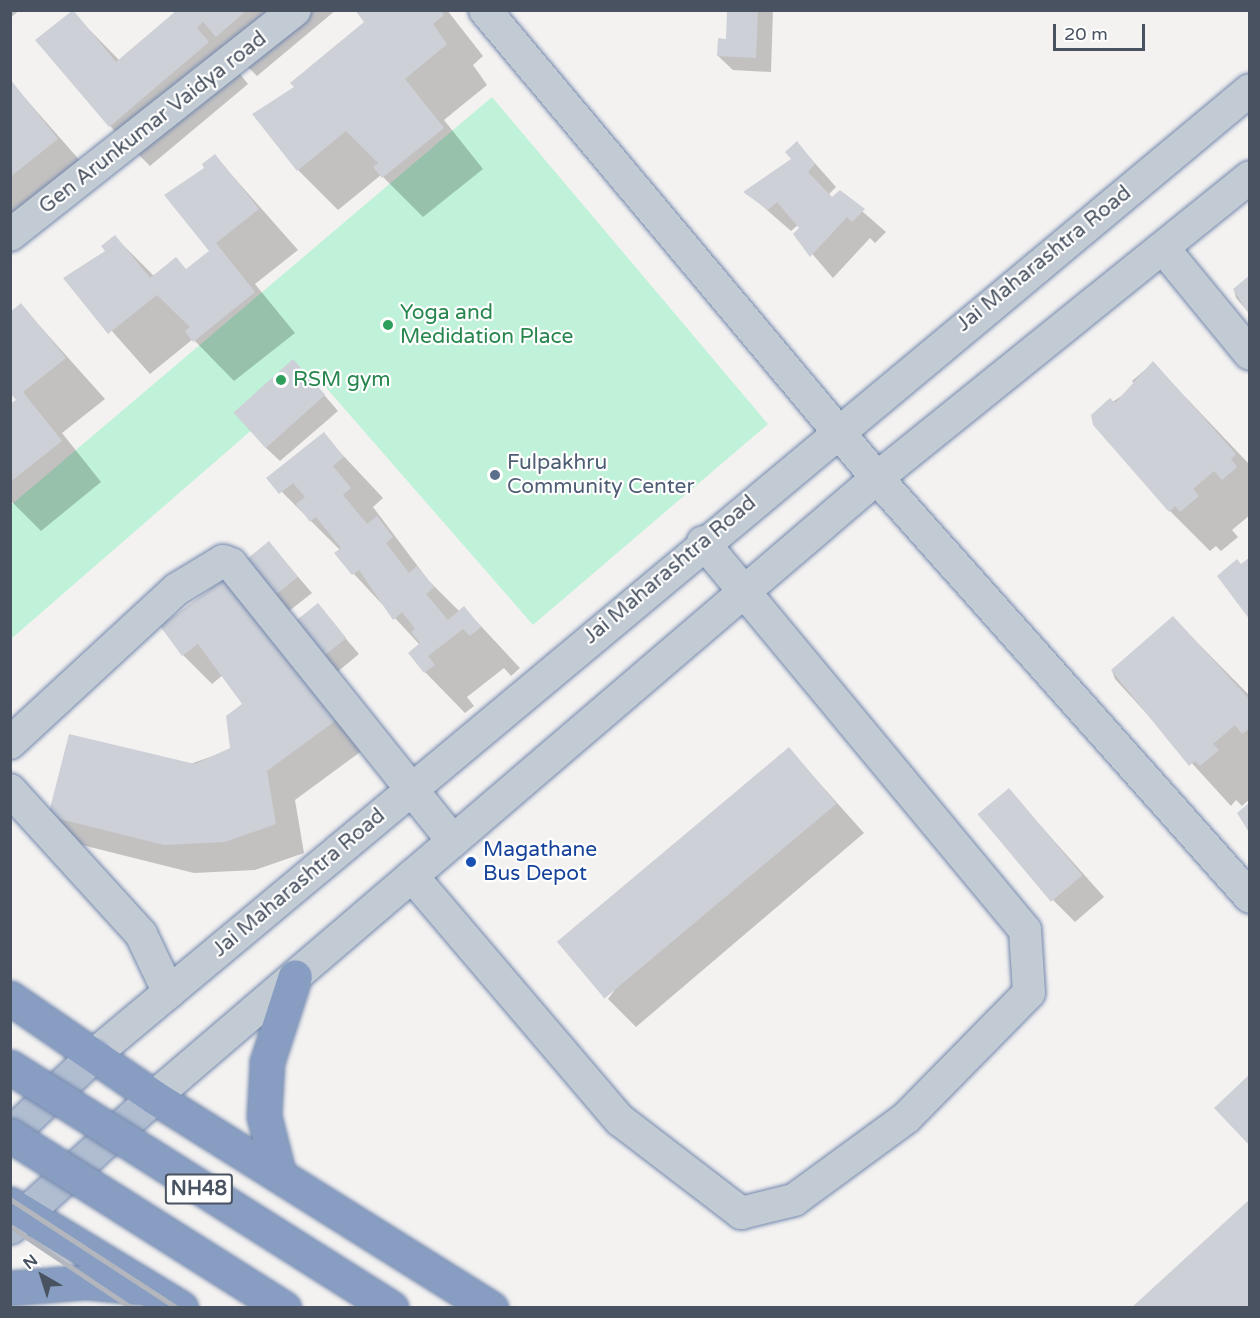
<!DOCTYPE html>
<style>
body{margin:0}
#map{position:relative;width:1260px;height:1318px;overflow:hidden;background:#f4f2f1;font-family:"Varela Round",sans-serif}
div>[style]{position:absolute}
.green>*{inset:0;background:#bff2d8}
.shadow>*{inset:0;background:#0003}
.building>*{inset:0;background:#cdd0d7;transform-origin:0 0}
.roads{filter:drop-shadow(0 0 2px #7388ad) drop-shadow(0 0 2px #7388ad)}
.minor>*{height:32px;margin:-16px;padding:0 16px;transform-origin:16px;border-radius:16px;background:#c2cad3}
.major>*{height:33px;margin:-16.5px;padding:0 16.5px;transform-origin:16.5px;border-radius:16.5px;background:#b0bdd1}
.highway>*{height:33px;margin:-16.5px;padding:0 16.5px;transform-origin:16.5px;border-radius:16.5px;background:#889dc2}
.rail>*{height:4.5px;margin:-2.25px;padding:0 2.25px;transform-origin:2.25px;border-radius:2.25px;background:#b3b6bc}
.bridges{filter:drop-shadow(0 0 2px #7388ad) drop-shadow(0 0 2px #7388ad)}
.highway-bridge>*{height:33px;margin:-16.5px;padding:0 16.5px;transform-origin:16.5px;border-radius:16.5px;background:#889dc2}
.dots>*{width:16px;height:16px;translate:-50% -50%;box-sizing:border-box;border:3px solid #fff;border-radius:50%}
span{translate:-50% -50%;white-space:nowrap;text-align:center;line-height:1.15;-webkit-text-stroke:4.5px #fff;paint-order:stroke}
.shield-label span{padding:2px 4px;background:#fff;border:2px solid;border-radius:4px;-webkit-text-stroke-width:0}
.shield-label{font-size:20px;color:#485260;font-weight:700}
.street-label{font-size:21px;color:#485260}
.leisure-label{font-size:21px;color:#27864d}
.left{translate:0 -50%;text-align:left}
.service-label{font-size:21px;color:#4e5e75}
.transit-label{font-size:21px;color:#164399}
.frame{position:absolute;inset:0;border:12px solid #485260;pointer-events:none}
.north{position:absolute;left:12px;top:1246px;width:60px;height:60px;-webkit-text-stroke:4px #fff;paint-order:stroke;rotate:321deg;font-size:16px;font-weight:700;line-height:24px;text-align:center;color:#485260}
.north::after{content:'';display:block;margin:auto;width:21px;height:27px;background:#485260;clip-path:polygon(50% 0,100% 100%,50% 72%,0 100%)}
.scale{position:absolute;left:1053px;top:24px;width:92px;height:27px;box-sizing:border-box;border:3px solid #485260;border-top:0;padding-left:8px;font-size:18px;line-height:21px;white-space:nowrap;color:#485260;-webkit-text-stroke:4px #fff;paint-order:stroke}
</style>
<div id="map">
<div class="green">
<i style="clip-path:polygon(492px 97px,768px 424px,533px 625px,315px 375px,11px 639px,11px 505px)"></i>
</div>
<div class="shadow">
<i style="clip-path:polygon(10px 10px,20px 10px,10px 18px)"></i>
<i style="clip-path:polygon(204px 10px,336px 10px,257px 76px,244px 63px,236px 69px,248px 84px,150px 166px,110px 126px,72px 12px,120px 61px)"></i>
<i style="clip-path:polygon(357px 10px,447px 10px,483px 56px,473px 65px,487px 85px,444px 120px,483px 169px,423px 217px,381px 175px,338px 210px,298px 170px,296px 88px,366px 22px)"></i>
<i style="clip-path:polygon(729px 10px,773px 10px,771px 72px,733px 70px,718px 56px,727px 40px)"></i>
<i style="clip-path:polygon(10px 81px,97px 180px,10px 231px)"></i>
<i style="clip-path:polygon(797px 143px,836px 187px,829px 194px,833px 199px,840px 192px,886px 232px,875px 243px,870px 238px,833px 278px,795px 234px,801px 228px,798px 225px,791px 231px,746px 192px,793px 160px)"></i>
<i style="clip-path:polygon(215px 156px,298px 250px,255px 284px,295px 333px,234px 381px,193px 339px,150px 374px,65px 278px,107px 252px,115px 237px,154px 276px,187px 270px,212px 251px,207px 168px)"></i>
<i style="clip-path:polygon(1234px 290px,1250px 314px,1236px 298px)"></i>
<i style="clip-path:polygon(21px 305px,105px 399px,62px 433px,101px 482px,41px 531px,10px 500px,10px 405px,18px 400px)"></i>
<i style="clip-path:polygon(1153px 363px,1250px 465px,1250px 515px,1232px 530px,1238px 537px,1221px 551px,1216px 546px,1210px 551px,1170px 511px,1092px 416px,1136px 386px,1132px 381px)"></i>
<i style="clip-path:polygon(307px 375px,338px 411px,280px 461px,265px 447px)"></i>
<i style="clip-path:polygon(323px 434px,383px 498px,373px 507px,429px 581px,460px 612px,464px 608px,520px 668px,511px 676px,504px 668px,467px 697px,474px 706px,465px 713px,425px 672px,420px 645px,354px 574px,337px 553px,340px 550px,268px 478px)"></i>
<i style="clip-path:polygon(269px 543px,312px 593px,284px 615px,269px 601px)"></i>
<i style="clip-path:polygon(1242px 566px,1250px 618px,1219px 577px)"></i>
<i style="clip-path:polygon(232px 575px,367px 747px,295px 800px,304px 853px,255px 870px,194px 873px,78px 844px,49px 815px,232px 749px,244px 704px,223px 675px,212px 684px,183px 655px)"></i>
<i style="clip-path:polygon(317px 605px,359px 654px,330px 678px,315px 663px)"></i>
<i style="clip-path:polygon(1173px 618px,1250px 696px,1250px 799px,1242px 806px,1236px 800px,1231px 806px,1115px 679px,1112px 671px)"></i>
<i style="clip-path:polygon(789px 749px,864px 833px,636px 1027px,608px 999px)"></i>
<i style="clip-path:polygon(1009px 790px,1104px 897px,1075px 922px,1053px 900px)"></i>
</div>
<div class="building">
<i style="clip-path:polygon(73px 10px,116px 62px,177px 10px,247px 10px,216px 37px,203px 22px,197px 28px,209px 42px,109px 127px,35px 40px)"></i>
<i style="clip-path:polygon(355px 10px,440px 10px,444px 15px,433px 24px,447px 44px,405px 79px,444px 128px,382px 178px,373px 167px,378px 163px,346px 131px,297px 171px,252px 114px,294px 87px,290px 83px,364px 22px)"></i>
<i style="clip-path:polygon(727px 10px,758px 10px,756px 58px,717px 56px,718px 38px,726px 39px)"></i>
<i style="clip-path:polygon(10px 79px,58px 139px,10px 177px)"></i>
<i style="clip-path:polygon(797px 141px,815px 164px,808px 172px,832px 197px,840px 190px,865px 209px,852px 222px,847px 217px,810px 257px,793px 234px,799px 228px,777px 202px,768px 210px,743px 192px,791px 159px,785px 152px)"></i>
<i style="clip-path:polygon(215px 154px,259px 209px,216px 243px,255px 292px,193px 342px,185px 331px,190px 327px,157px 295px,108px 334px,63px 278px,105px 251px,101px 246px,115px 235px,150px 278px,176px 257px,186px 269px,209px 251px,164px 195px,204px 168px,202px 164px)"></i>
<i style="clip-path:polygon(1250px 275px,1250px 316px,1233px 289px)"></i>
<i style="clip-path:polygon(21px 303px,66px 358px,23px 392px,62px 441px,10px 482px,10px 404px,16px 400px,10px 393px,10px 312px)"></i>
<i style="left:293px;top:359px;width:48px;height:80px;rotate:48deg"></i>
<i style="clip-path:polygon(1153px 361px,1236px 454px,1231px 459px,1237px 467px,1222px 480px,1214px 471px,1193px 489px,1199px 496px,1180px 512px,1175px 506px,1169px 512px,1093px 425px,1091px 415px,1110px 398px,1115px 403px)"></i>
<i style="clip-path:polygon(324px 432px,344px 457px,333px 466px,351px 488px,343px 495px,367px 524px,377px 516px,393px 537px,386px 543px,409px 573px,417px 566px,434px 587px,426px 594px,448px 620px,464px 606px,481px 627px,470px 636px,463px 629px,428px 656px,435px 665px,424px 673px,408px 653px,420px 643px,411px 632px,415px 629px,402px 612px,393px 620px,359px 570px,352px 575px,334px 553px,341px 548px,316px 517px,310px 522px,296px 504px,305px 497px,293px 483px,279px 494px,266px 478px)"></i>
<i style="left:269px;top:541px;width:46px;height:38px;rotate:51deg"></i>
<i style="clip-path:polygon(1250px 557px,1250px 620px,1217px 576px,1237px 559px,1241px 564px)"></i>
<i style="clip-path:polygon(232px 573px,339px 718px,267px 771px,276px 824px,225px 842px,164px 845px,48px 816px,69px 734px,195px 764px,230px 748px,226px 716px,242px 704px,198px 644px,182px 656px,160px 626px)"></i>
<i style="left:318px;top:603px;width:45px;height:41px;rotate:51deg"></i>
<i style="clip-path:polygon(1173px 616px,1250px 700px,1250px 728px,1242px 734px,1235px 725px,1213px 744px,1219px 750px,1200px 766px,1195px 761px,1189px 766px,1111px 670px)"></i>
<i style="left:789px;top:747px;width:74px;height:303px;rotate:50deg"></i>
<i style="left:1009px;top:788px;width:114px;height:41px;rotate:50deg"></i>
<i style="clip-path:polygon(1250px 802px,1250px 834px,1237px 813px)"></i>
<i style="clip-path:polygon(1250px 1074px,1250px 1146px,1214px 1108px)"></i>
<i style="clip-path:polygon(1250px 1199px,1250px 1308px,1131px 1308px)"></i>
</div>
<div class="roads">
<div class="minor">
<i style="left:485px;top:10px;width:610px;rotate:50.05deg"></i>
<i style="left:877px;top:478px;width:561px;rotate:48.32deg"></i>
<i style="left:10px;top:235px;width:363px;rotate:-38.3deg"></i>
<i style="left:1163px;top:248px;width:137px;rotate:50.6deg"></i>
<i style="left:10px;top:743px;width:227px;rotate:-42.7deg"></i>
<i style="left:177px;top:589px;width:54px;rotate:-31.3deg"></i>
<i style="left:223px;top:561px;width:9px;rotate:21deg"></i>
<i style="left:231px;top:564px;width:355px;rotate:51.3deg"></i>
<i style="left:10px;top:790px;width:195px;rotate:47.7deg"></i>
<i style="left:141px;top:934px;width:65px;rotate:64.6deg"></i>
<i style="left:412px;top:876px;width:321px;rotate:49.6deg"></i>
<i style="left:620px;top:1120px;width:153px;rotate:37.5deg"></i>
<i style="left:741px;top:1213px;width:55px;rotate:-13.8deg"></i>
<i style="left:794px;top:1200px;width:139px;rotate:-36.2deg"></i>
<i style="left:906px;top:1118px;width:175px;rotate:-45.5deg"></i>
<i style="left:1029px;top:993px;width:63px;rotate:-93.6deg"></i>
<i style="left:1025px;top:930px;width:504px;rotate:-129.69deg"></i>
<i style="left:95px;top:1054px;width:1504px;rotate:-39.85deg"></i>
<i style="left:154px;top:1097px;width:952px;rotate:-40.57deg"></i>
<i style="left:877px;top:478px;width:479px;rotate:-38.9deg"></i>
</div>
<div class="major">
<i style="left:10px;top:1134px;width:117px;rotate:-43.3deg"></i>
<i style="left:10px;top:1227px;width:194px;rotate:-42.1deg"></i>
</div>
<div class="highway">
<i style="left:10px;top:998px;width:175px;rotate:34.5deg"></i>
<i style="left:154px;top:1097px;width:398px;rotate:32.1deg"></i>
<i style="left:279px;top:1175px;width:61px;rotate:-104.3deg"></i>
<i style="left:264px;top:1116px;width:54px;rotate:-86.8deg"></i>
<i style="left:267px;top:1062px;width:90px;rotate:-72deg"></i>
<i style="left:10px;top:1204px;width:200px;rotate:31.3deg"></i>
<i style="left:10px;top:1288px;width:76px;rotate:-4.5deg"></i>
<i style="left:86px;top:1282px;width:52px;rotate:5.5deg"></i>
</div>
</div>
<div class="rail">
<i style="left:10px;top:1199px;width:199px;rotate:33.1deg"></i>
<i style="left:10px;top:1226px;width:147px;rotate:33.9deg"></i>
</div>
<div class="bridges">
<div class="highway-bridge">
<i style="left:10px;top:1067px;width:451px;rotate:32.3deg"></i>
<i style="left:10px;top:1135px;width:324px;rotate:32.3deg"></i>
</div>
</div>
<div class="dots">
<i style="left:388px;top:325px;background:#2e9e5b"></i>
<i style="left:281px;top:380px;background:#2e9e5b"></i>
<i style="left:495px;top:475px;background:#5c6f8a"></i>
<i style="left:471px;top:862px;background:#1a4fb4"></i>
</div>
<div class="shield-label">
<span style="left:199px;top:1189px">NH48</span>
</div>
<div class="street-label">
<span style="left:153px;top:123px;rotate:-38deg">Gen Arunkumar Vaidya road</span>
<span style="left:1044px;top:259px;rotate:-39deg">Jai Maharashtra Road</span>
<span style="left:670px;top:570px;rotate:-40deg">Jai Maharashtra Road</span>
<span style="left:299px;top:883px;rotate:-40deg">Jai Maharashtra Road</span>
</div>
<div class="leisure-label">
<span class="left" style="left:400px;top:325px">Yoga and<br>Medidation Place</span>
<span class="left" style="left:293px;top:380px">RSM gym</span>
</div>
<div class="service-label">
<span class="left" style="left:507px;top:475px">Fulpakhru<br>Community Center</span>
</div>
<div class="transit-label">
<span class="left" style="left:483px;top:862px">Magathane<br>Bus Depot</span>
</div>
<div class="frame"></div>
<div class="north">N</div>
<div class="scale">20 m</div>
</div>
